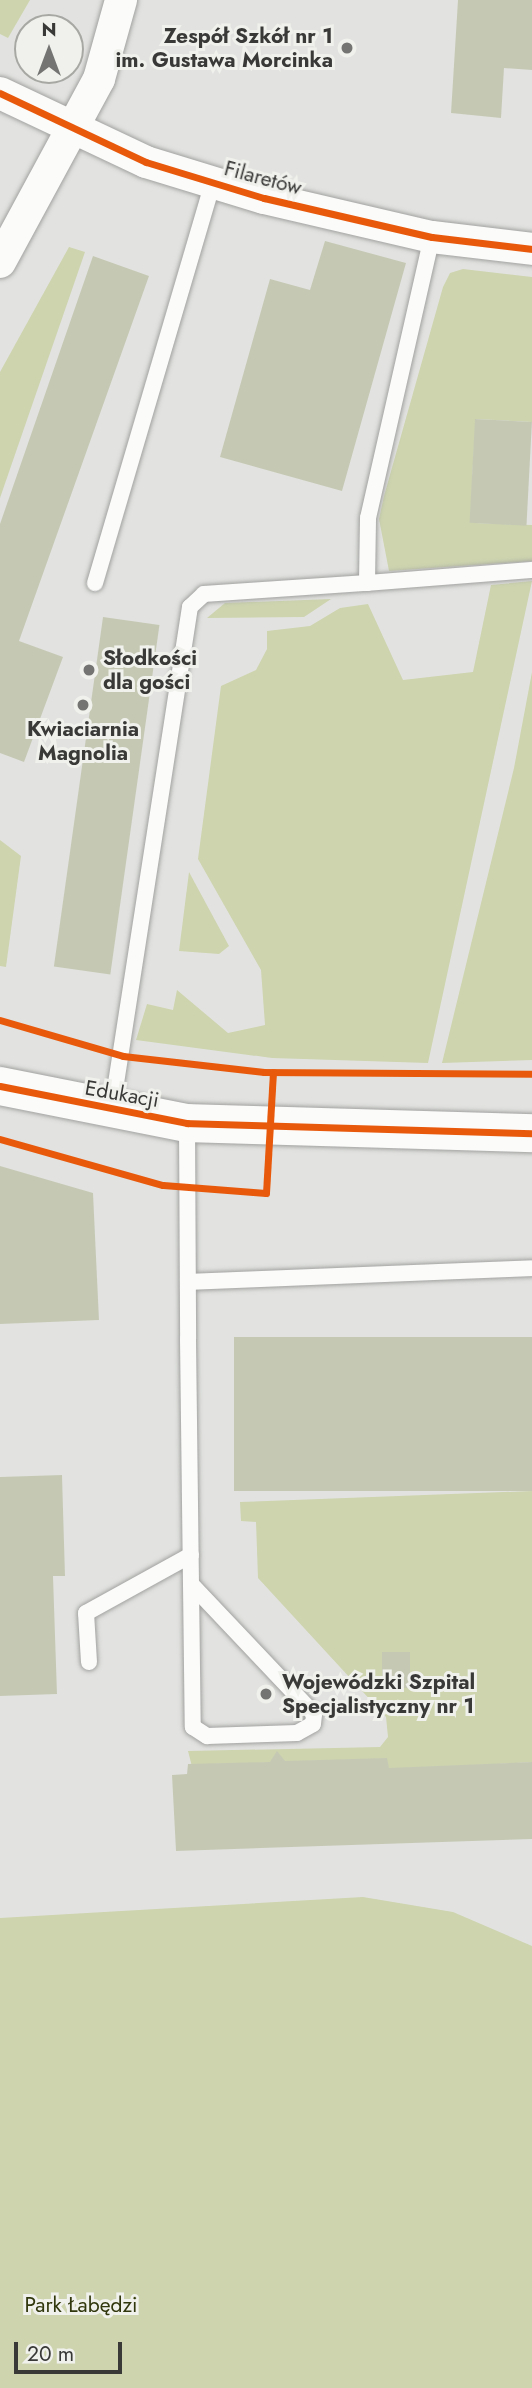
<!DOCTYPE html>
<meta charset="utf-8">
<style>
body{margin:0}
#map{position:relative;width:532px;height:2388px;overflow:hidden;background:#e2e3e0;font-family:Jost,sans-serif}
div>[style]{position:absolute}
.green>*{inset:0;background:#cdd4ae}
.building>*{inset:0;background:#c5c9b4;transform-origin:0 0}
.roads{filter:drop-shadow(0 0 2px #a1a2a0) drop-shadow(0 0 2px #a1a2a0)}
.service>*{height:16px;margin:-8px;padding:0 8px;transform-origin:8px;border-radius:8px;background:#fbfbfa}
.minor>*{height:32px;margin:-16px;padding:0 16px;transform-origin:16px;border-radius:16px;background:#fbfbfa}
.tertiary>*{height:38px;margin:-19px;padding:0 19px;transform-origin:19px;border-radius:19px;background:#fbfbfa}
.cycleway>*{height:7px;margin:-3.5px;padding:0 3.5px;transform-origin:3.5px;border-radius:3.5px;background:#e8590c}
.dots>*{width:19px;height:19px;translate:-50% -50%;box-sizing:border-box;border:4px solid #f0f1ec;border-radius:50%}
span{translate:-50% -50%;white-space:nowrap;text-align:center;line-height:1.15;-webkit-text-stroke:6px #f0f1ec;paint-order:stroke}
.poi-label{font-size:21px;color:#393a38;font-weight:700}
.right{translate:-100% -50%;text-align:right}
.left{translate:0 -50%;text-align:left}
.street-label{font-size:21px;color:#393a38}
.park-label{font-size:21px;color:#31370c}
.north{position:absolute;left:14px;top:14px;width:70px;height:70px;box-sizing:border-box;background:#f0f1ec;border:2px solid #a7a8a4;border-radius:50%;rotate:0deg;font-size:19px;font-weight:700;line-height:28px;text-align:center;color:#393a38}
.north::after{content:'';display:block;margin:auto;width:24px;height:32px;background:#747573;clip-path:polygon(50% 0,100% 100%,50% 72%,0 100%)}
.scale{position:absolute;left:14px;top:2342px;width:108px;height:32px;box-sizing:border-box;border:4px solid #393a38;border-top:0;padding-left:9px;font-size:21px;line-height:24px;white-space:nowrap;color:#393a38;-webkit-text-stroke:5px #f0f1ec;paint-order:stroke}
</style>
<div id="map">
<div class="green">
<i style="clip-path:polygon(0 0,30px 0,8px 38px,0 34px)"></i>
<i style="clip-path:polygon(69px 247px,85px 252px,0 498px,0 372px)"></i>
<i style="clip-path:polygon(463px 269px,532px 277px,532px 422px,476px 419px,472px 479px,475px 523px,532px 525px,532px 561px,389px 571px,379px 519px,384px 496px,443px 287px,450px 273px)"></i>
<i style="clip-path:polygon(532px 581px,428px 1063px,272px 1058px,136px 1040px,147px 1004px,173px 1010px,177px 990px,228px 1033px,265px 1025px,261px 970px,198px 859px,221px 686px,256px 670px,267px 649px,267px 631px,310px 626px,340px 608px,368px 604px,403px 680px,473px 672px,491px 585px)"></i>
<i style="clip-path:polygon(331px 599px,304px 617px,207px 618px,225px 603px)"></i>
<i style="clip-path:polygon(532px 672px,532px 1060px,442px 1063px,514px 768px)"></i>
<i style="clip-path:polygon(0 840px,21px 856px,6px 967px,0 966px)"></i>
<i style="clip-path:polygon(189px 872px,229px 946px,219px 954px,179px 951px)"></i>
<i style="clip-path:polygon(532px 1491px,532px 1762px,196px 1782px,188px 1751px,380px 1747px,388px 1737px,386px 1717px,258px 1578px,256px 1522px,241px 1521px,240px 1502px)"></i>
<i style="clip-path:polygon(363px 1897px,453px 1912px,532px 1946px,532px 2388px,0 2388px,0 1918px)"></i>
</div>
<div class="building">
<i style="clip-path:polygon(458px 0,532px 0,532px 70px,504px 68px,501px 118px,451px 113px)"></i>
<i style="clip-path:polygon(325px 241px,406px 263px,342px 491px,220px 457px,270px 279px,310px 290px)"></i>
<i style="clip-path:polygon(93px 256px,149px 276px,19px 641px,63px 657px,24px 762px,0 753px,0 524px)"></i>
<i style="left:475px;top:419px;width:57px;height:104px;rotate:3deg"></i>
<i style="left:103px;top:617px;width:57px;height:353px;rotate:8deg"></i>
<i style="clip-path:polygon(0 1166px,93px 1193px,99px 1320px,0 1324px)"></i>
<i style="left:532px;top:1337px;width:154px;height:298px;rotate:90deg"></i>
<i style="clip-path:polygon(62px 1475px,65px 1576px,53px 1576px,57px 1694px,0 1696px,0 1477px)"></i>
<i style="left:382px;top:1652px;width:28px;height:36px"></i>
<i style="clip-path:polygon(277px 1751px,285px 1761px,387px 1758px,389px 1768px,532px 1762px,532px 1839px,176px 1851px,172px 1775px,187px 1774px,188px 1764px,270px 1762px)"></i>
</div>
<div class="roads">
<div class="service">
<i style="left:95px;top:583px;width:417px;rotate:-73.6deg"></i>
<i style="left:367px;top:583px;width:166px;rotate:-4.5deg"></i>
<i style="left:112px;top:1109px;width:508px;rotate:-81.17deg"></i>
<i style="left:190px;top:607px;width:19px;rotate:-43deg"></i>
<i style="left:204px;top:594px;width:163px;rotate:-3.9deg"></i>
<i style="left:367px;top:583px;width:65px;rotate:-89.1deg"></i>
<i style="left:368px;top:518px;width:288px;rotate:-77.2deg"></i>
<i style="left:187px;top:1123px;width:216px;rotate:89.7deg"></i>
<i style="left:188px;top:1339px;width:388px;rotate:89.3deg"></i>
<i style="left:193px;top:1727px;width:17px;rotate:33deg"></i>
<i style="left:207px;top:1736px;width:90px;rotate:-1.9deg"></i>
<i style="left:297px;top:1733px;width:18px;rotate:-29deg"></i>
<i style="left:313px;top:1724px;width:10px;rotate:-84deg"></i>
<i style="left:314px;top:1714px;width:179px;rotate:-133.4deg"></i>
<i style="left:188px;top:1282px;width:344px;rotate:-2.3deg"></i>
<i style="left:89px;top:1662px;width:49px;rotate:-93.5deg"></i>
<i style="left:86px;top:1613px;width:120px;rotate:-28.9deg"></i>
</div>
<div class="minor">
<i style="left:0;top:93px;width:161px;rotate:25.3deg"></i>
<i style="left:146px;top:162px;width:123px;rotate:17deg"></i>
<i style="left:264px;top:198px;width:172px;rotate:13.1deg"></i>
<i style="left:432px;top:237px;width:101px;rotate:6.8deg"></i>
<i style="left:0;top:262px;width:208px;rotate:-61.6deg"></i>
<i style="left:99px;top:79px;width:82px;rotate:-74.4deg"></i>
</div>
<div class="tertiary">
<i style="left:0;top:1086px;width:191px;rotate:11.2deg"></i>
<i style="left:187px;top:1123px;width:345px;rotate:1.7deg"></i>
</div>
</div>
<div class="cycleway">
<i style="left:0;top:93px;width:161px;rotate:25.3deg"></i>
<i style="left:146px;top:162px;width:123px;rotate:17deg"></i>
<i style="left:264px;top:198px;width:172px;rotate:13.1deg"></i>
<i style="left:432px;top:237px;width:101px;rotate:6.8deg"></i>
<i style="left:0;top:1020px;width:128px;rotate:16.3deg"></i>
<i style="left:123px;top:1056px;width:142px;rotate:6.5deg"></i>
<i style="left:264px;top:1072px;width:268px;rotate:0.4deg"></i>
<i style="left:0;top:1086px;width:191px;rotate:11.2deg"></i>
<i style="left:187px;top:1123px;width:345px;rotate:1.7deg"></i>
<i style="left:0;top:1139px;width:169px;rotate:15.8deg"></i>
<i style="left:163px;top:1185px;width:103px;rotate:4.4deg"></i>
<i style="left:266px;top:1193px;width:121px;rotate:-86.7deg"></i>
</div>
<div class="dots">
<i style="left:347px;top:48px;background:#747573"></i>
<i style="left:89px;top:670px;background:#747573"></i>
<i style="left:83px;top:705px;background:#747573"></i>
<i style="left:266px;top:1694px;background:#747573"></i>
</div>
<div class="poi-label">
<span class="right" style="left:333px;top:48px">Zespół Szkół nr 1<br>im. Gustawa Morcinka</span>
<span class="left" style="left:103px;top:670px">Słodkości<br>dla gości</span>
<span style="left:83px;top:741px">Kwiaciarnia<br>Magnolia</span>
<span class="left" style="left:282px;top:1694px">Wojewódzki Szpital<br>Specjalistyczny nr 1</span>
</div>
<div class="street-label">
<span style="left:263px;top:178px;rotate:15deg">Filaretów</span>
<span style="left:122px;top:1094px;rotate:10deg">Edukacji</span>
</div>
<div class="park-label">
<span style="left:81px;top:2305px">Park Łabędzi</span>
</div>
<div class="north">N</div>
<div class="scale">20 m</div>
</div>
